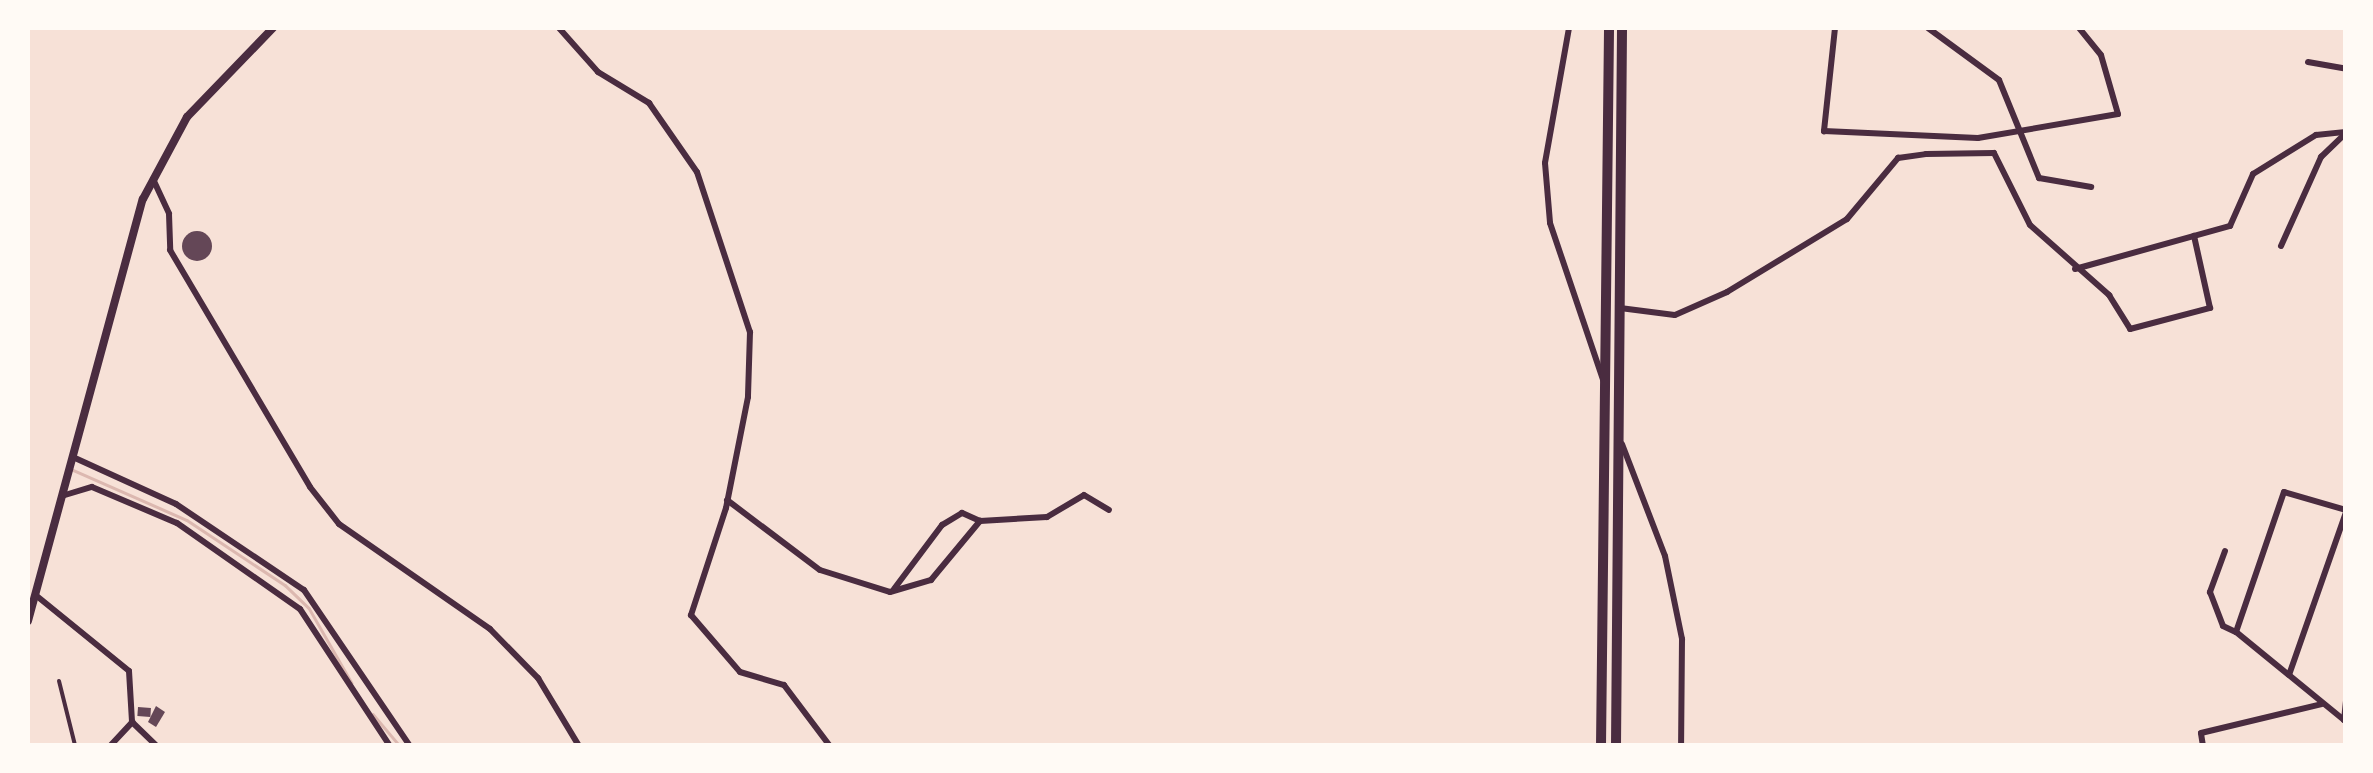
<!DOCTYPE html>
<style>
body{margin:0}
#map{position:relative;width:2373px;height:773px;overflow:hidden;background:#f7e1d7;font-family:"Source Sans 3",sans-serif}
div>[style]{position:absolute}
.stream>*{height:2.5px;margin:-1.25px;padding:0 1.25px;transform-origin:1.25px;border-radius:1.25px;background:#dcb8b0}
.building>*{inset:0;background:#644757;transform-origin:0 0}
.round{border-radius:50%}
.service>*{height:4px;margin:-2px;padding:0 2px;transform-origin:2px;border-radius:2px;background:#4a2c40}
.minor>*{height:6px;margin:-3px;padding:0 3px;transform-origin:3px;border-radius:3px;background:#4a2c40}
.tertiary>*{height:8px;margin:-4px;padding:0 4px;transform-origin:4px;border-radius:4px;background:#4a2c40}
.primary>*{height:10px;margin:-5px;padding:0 5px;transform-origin:5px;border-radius:5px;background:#4a2c40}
span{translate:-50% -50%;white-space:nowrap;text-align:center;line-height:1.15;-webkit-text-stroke:10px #fffaf5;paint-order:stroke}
.frame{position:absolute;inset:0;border:30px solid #fffaf5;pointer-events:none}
</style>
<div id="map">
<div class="stream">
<i style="left:73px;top:470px;width:124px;rotate:23.7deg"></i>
<i style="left:187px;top:520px;width:118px;rotate:33.6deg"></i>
<i style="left:285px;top:585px;width:33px;rotate:44deg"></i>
<i style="left:309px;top:608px;width:86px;rotate:60.2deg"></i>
<i style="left:373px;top:714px;width:42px;rotate:49.8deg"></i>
</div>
<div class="building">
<i class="round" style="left:182px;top:231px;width:30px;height:30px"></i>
<i style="clip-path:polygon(156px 706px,165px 712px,156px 727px,148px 722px)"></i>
<i style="left:138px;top:707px;width:13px;height:9px;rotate:4deg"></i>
</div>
<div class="service">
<i style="left:59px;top:681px;width:66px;rotate:76deg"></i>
<i style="left:66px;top:746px;width:44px;rotate:-1.3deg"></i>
</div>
<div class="minor">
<i style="left:559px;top:28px;width:59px;rotate:48.4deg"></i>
<i style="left:598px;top:72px;width:60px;rotate:31.3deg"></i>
<i style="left:649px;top:103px;width:84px;rotate:55.2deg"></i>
<i style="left:697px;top:172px;width:169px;rotate:71.7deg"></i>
<i style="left:750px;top:332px;width:65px;rotate:91.8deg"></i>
<i style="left:748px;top:397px;width:113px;rotate:101.2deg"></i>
<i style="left:726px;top:508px;width:113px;rotate:108.1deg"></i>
<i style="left:691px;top:615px;width:75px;rotate:49.3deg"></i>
<i style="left:740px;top:672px;width:46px;rotate:16.5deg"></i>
<i style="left:784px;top:685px;width:76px;rotate:53deg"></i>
<i style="left:1569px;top:28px;width:137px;rotate:100.1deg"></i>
<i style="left:1545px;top:163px;width:60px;rotate:85.2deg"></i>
<i style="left:1550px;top:223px;width:166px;rotate:71.3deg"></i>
<i style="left:1835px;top:28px;width:104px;rotate:96.1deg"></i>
<i style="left:1824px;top:131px;width:154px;rotate:2.6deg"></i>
<i style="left:1978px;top:138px;width:142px;rotate:-9.7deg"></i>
<i style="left:2118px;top:114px;width:61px;rotate:-106.1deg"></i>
<i style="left:2101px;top:55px;width:35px;rotate:-129deg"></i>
<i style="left:1928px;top:28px;width:88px;rotate:36.2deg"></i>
<i style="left:1999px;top:80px;width:106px;rotate:67.8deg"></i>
<i style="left:2039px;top:178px;width:53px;rotate:9.8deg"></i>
<i style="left:2308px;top:62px;width:39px;rotate:10deg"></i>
<i style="left:153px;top:179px;width:38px;rotate:65deg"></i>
<i style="left:169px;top:214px;width:36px;rotate:88deg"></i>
<i style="left:170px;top:250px;width:275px;rotate:59.4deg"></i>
<i style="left:310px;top:487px;width:47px;rotate:51.9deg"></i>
<i style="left:339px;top:524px;width:184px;rotate:34.8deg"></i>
<i style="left:490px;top:629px;width:69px;rotate:45.6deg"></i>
<i style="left:538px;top:678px;width:79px;rotate:58.9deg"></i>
<i style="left:2281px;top:246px;width:98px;rotate:-65.8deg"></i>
<i style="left:2321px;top:157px;width:33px;rotate:-44deg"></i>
<i style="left:2075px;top:269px;width:161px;rotate:-15.5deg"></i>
<i style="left:2230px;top:226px;width:57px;rotate:-66.1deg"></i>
<i style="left:2253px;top:174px;width:74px;rotate:-31.8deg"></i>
<i style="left:2316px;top:135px;width:30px;rotate:-6deg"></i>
<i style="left:1620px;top:308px;width:55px;rotate:7.3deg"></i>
<i style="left:1675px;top:315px;width:57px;rotate:-23.9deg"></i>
<i style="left:1727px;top:292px;width:140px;rotate:-31.3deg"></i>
<i style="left:1847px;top:219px;width:80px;rotate:-50.1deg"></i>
<i style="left:1898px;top:158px;width:28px;rotate:-8deg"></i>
<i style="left:1926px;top:154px;width:68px;rotate:-0.8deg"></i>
<i style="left:1994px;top:153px;width:80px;rotate:63.4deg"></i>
<i style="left:2030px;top:225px;width:106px;rotate:41.5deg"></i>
<i style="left:2109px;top:295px;width:40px;rotate:58deg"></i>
<i style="left:2130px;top:329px;width:83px;rotate:-14.7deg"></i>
<i style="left:2210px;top:308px;width:74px;rotate:-102.5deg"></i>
<i style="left:1622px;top:444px;width:120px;rotate:69deg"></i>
<i style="left:1665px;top:556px;width:85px;rotate:78.4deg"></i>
<i style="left:1682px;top:639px;width:107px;rotate:90.5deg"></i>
<i style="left:75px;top:458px;width:111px;rotate:24.5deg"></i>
<i style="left:176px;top:504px;width:154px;rotate:33.9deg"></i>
<i style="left:304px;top:590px;width:189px;rotate:55.8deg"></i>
<i style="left:65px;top:495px;width:28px;rotate:-17deg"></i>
<i style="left:92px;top:487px;width:92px;rotate:23deg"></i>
<i style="left:177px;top:523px;width:150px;rotate:35deg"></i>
<i style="left:300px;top:609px;width:164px;rotate:56.7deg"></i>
<i style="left:727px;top:500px;width:116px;rotate:37deg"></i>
<i style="left:820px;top:570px;width:73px;rotate:17.4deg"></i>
<i style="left:890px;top:592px;width:43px;rotate:-16.3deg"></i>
<i style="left:931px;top:580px;width:77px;rotate:-50.3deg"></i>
<i style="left:980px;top:521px;width:20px;rotate:-156deg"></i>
<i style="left:962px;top:513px;width:23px;rotate:149deg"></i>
<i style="left:942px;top:525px;width:80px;rotate:126.9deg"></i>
<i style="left:980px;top:521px;width:67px;rotate:-3.4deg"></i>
<i style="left:1047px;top:517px;width:43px;rotate:-30.7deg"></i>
<i style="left:1084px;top:495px;width:29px;rotate:31deg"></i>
<i style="left:2225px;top:551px;width:44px;rotate:110.1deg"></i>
<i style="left:2210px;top:592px;width:36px;rotate:69deg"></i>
<i style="left:2223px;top:626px;width:14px;rotate:25deg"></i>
<i style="left:38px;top:597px;width:117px;rotate:39.1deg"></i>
<i style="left:129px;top:671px;width:51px;rotate:86.6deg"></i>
<i style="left:2289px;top:675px;width:173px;rotate:-70.7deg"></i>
<i style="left:2344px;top:720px;width:139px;rotate:-140.8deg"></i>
<i style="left:2236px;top:632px;width:148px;rotate:-71.1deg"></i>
<i style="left:2284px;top:492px;width:65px;rotate:16.2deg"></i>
<i style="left:2344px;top:720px;width:19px;rotate:-84deg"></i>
<i style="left:110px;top:746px;width:33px;rotate:-47deg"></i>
<i style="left:132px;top:722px;width:35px;rotate:44deg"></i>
<i style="left:2203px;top:746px;width:13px;rotate:-99deg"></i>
<i style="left:2201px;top:733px;width:124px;rotate:-13.5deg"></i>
</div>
<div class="tertiary">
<i style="left:28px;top:621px;width:437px;rotate:-74.8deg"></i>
<i style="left:143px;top:199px;width:93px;rotate:-61.8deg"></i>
<i style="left:187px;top:117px;width:124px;rotate:-46deg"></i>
</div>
<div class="primary">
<i style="left:1601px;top:746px;width:718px;rotate:-89.36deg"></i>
<i style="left:1616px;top:746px;width:718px;rotate:-89.52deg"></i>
</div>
<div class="frame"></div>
</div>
